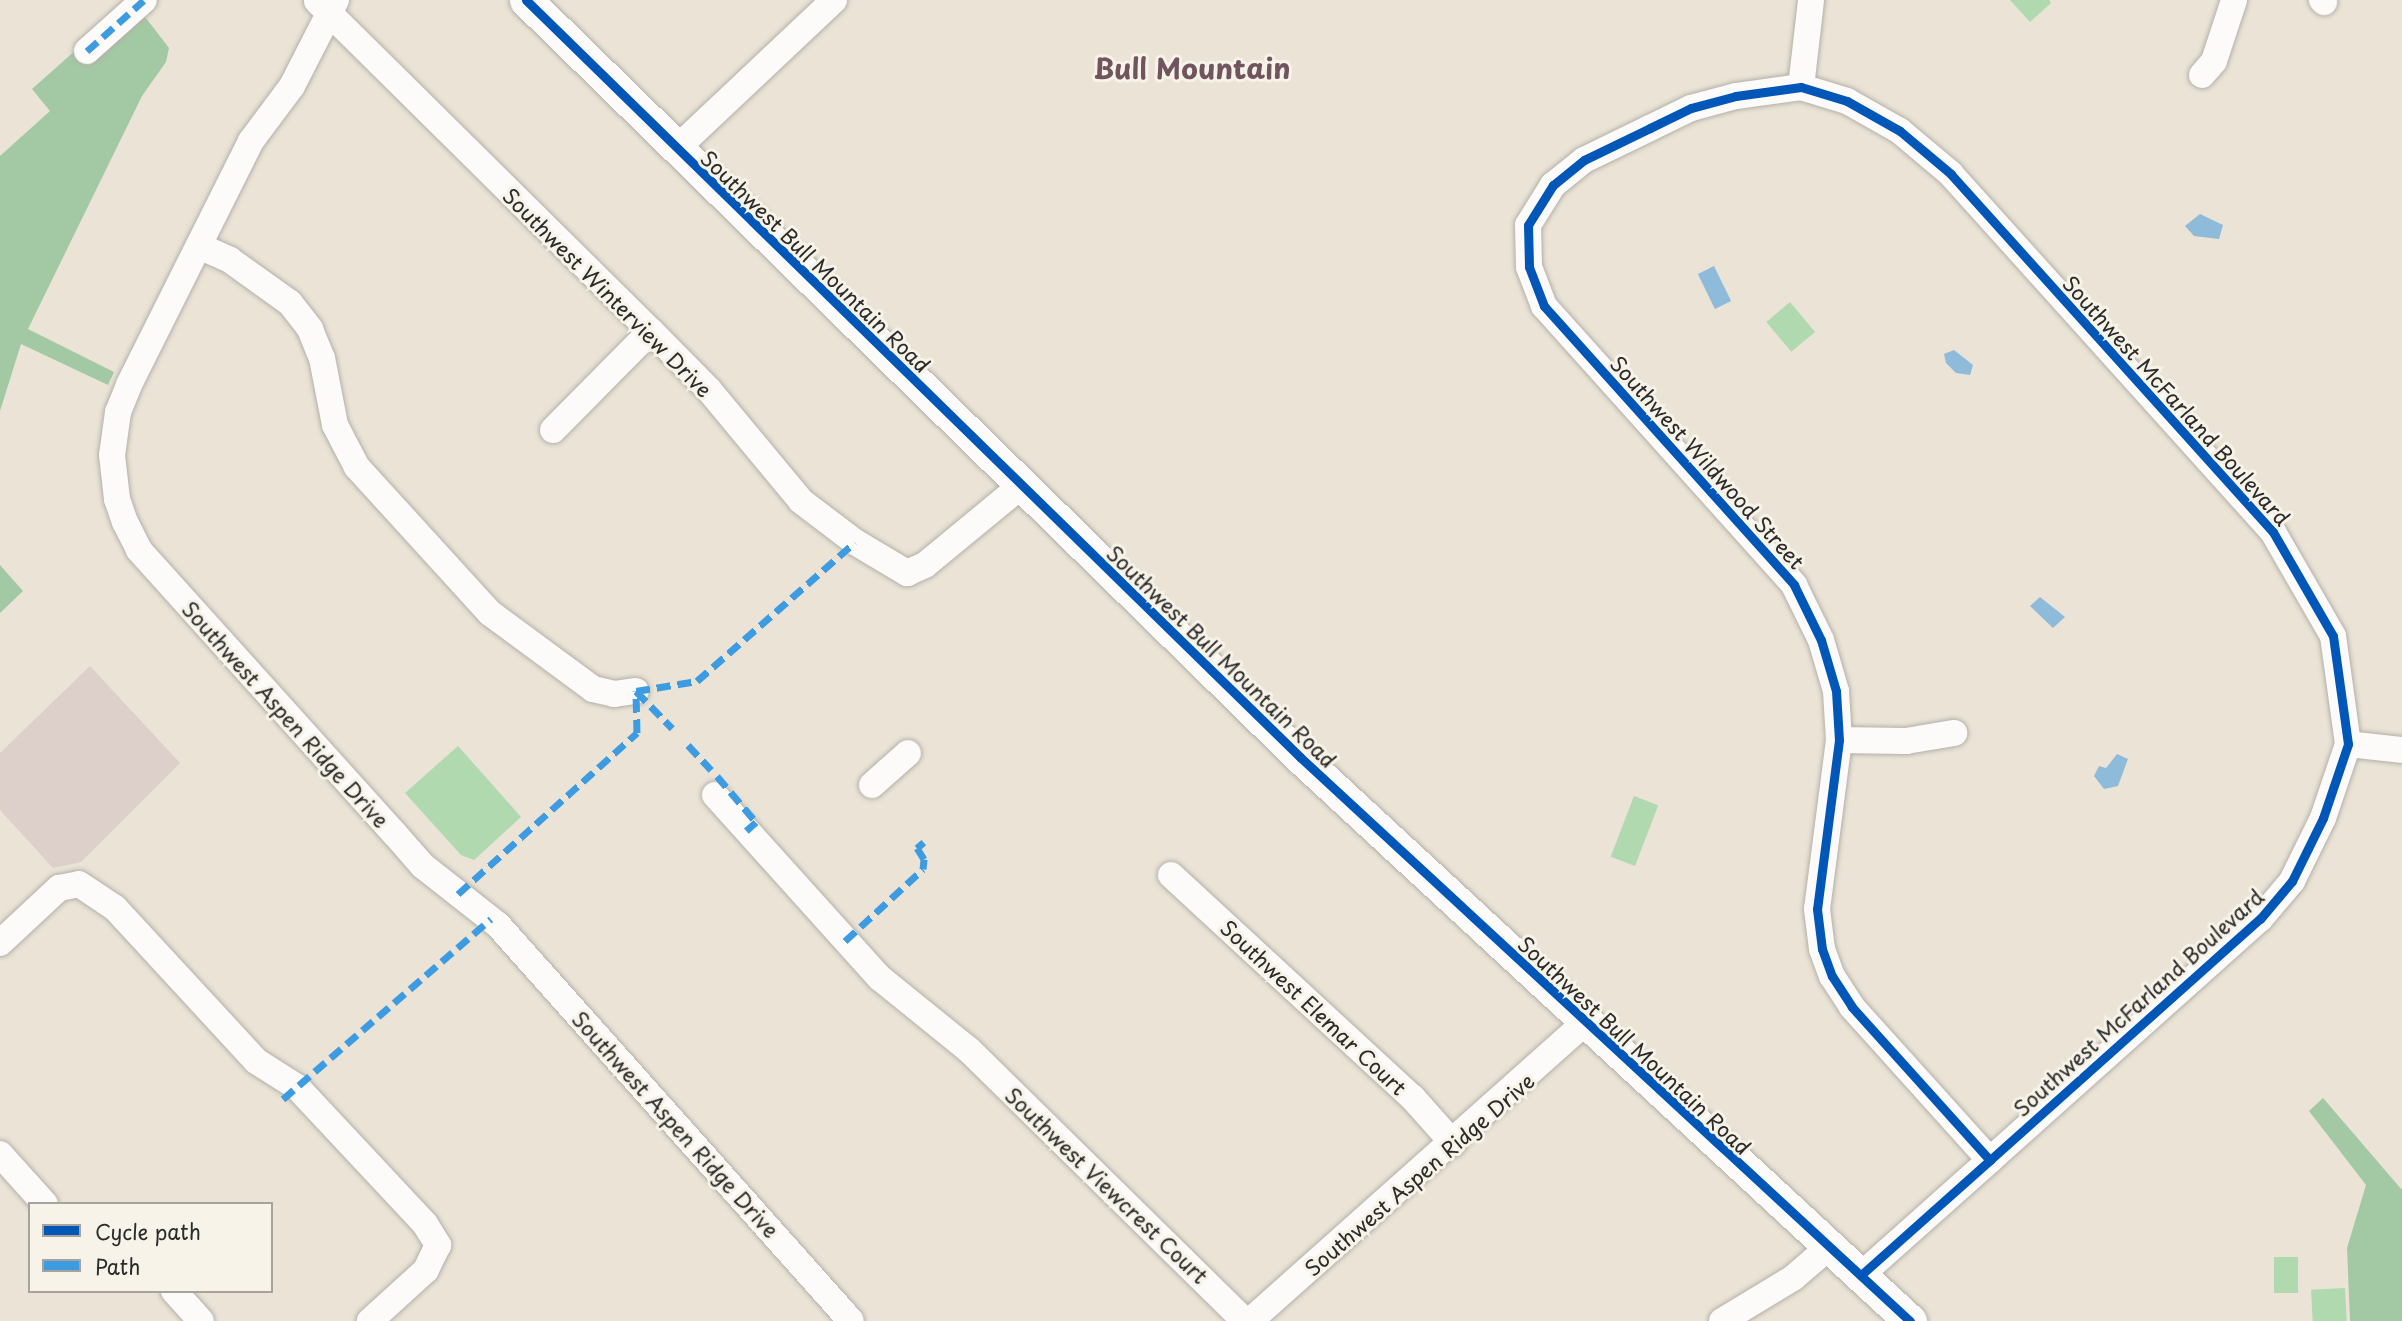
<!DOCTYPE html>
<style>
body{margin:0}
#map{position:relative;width:2402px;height:1321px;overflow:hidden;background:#eae3d6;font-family:"Playpen Sans",sans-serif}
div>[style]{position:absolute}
.industrial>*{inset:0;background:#ddcfca}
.green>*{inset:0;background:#b0d9b0;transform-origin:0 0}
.forest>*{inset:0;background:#a2c9a4}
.water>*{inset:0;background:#8fbbda;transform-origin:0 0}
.roads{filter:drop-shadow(0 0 2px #b4b0a8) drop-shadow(0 0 2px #b4b0a8)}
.minor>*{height:26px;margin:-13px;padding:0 13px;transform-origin:13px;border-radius:13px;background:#fcfbf9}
.major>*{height:33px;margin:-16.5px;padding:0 16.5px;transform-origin:16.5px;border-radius:16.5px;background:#fcfbf9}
.quiet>*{height:7px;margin-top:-3.5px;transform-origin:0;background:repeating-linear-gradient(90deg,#3d9ce1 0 14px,transparent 0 21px)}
.cycleway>*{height:9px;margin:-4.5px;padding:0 4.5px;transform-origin:4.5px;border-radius:4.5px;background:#0057b8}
span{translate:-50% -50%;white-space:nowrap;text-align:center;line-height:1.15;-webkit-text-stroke:6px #f7f3e8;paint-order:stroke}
.street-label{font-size:21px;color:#2b2b2b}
.district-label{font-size:28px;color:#70555e;font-weight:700}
.legend{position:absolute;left:28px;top:1202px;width:245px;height:91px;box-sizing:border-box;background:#f7f3e8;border:2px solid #a5a39c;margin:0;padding:9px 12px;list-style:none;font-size:21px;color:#2b2b2b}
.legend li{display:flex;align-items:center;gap:14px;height:35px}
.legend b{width:35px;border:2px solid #a5a39c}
</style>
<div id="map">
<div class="industrial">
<i style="clip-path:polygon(90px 666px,180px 763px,81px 862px,53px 868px,0 810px,0 753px)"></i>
</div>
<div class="green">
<i style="clip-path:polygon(2010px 0,2049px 0,2051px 3px,2030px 22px)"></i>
<i style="left:1790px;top:302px;width:39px;height:31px;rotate:50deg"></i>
<i style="clip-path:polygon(458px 746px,521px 817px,474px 860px,461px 855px,405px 793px)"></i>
<i style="left:1634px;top:796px;width:26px;height:65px;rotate:21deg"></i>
<i style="left:2274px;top:1257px;width:24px;height:36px"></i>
<i style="left:2345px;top:1288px;width:33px;height:34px;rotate:87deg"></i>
</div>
<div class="forest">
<i style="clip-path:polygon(132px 0,169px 48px,166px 62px,142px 96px,28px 329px,114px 372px,108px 385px,21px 344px,0 411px,0 156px,50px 111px,32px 89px)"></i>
<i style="clip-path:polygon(0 565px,23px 591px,0 613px)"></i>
<i style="clip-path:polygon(2323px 1098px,2402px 1190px,2402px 1321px,2350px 1321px,2347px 1248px,2366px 1185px,2309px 1111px)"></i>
</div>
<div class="water">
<i style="clip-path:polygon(2200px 214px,2223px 225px,2219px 239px,2194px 236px,2185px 226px)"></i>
<i style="left:1714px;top:266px;width:39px;height:18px;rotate:64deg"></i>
<i style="clip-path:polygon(1954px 350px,1973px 365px,1970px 375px,1956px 373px,1946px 363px,1944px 354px)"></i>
<i style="clip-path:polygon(2040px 597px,2065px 617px,2053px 628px,2030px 606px)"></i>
<i style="clip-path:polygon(2117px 754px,2128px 759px,2118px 786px,2104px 789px,2094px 776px,2099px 766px,2106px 768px)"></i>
</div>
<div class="roads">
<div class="minor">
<i style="left:336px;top:0;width:97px;rotate:117.1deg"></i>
<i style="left:292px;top:86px;width:69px;rotate:126.7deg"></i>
<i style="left:251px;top:141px;width:273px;rotate:116.6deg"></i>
<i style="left:129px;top:385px;width:29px;rotate:112deg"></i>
<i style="left:118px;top:412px;width:43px;rotate:97.9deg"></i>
<i style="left:112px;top:455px;width:44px;rotate:83.5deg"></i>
<i style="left:117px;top:499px;width:24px;rotate:71deg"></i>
<i style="left:125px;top:522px;width:31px;rotate:63deg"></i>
<i style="left:139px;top:550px;width:381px;rotate:48deg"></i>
<i style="left:394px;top:833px;width:44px;rotate:48.7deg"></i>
<i style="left:423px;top:866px;width:95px;rotate:38.2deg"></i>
<i style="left:498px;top:925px;width:530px;rotate:48.29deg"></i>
<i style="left:2322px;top:0;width:3px;rotate:45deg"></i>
<i style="left:317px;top:1px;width:470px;rotate:44.7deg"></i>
<i style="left:651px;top:331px;width:83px;rotate:45.5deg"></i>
<i style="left:709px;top:390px;width:144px;rotate:50.3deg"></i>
<i style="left:801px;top:501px;width:68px;rotate:37.2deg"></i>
<i style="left:855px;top:542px;width:61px;rotate:30.8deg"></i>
<i style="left:907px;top:573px;width:20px;rotate:-24deg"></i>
<i style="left:925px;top:565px;width:124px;rotate:-39.5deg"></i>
<i style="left:87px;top:51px;width:76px;rotate:-41.8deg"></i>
<i style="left:2202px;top:75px;width:18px;rotate:-49deg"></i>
<i style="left:2214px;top:61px;width:64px;rotate:-71.8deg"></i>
<i style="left:1801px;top:87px;width:88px;rotate:-83.4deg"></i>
<i style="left:676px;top:149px;width:217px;rotate:-43.3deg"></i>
<i style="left:199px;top:246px;width:34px;rotate:24deg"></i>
<i style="left:230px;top:260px;width:74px;rotate:35.6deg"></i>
<i style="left:290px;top:303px;width:33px;rotate:52deg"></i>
<i style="left:310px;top:329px;width:31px;rotate:68deg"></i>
<i style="left:322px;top:358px;width:68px;rotate:79deg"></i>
<i style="left:335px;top:425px;width:47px;rotate:62.4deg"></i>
<i style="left:357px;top:467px;width:197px;rotate:47.7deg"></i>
<i style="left:490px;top:613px;width:128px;rotate:36.4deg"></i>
<i style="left:593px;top:689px;width:22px;rotate:13deg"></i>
<i style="left:614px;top:694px;width:22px;rotate:-8deg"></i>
<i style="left:553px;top:430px;width:139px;rotate:-45.3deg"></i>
<i style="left:1839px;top:740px;width:67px;rotate:0.9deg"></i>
<i style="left:1906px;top:741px;width:49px;rotate:-9.5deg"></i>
<i style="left:2348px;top:744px;width:54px;rotate:6.3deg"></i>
<i style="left:872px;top:785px;width:48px;rotate:-41.6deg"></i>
<i style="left:715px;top:795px;width:246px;rotate:48deg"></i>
<i style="left:880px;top:978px;width:114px;rotate:39deg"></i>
<i style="left:969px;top:1050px;width:387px;rotate:44.5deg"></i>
<i style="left:1171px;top:875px;width:328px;rotate:42.7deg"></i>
<i style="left:1412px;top:1097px;width:62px;rotate:48.3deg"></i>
<i style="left:0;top:943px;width:81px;rotate:-43deg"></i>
<i style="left:59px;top:888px;width:20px;rotate:-11deg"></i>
<i style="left:79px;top:884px;width:43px;rotate:33.7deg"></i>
<i style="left:115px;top:908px;width:208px;rotate:47.3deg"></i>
<i style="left:256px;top:1061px;width:49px;rotate:32.4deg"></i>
<i style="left:297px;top:1087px;width:187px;rotate:46.9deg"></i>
<i style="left:425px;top:1224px;width:25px;rotate:58deg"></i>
<i style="left:438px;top:1245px;width:28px;rotate:116deg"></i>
<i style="left:426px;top:1270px;width:76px;rotate:137.7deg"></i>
<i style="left:0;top:1154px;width:67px;rotate:48deg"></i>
<i style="left:1861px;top:1275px;width:173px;rotate:-41.7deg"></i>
<i style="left:1990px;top:1160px;width:362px;rotate:-41.8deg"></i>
<i style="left:2260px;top:919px;width:50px;rotate:-49.9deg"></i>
<i style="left:2292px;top:881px;width:70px;rotate:-63.8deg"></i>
<i style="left:2323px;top:818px;width:78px;rotate:-71.3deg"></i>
<i style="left:2348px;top:744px;width:109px;rotate:-97.9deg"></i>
<i style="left:2333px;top:636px;width:120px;rotate:-120deg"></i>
<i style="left:2273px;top:532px;width:482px;rotate:-132deg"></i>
<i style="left:1951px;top:174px;width:67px;rotate:-139.9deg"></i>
<i style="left:1900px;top:131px;width:61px;rotate:-150.5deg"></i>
<i style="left:1847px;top:101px;width:48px;rotate:-163.1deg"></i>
<i style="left:1801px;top:87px;width:66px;rotate:172.1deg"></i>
<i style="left:1736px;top:96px;width:47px;rotate:165.1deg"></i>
<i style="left:1691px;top:108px;width:46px;rotate:154deg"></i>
<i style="left:1650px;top:128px;width:73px;rotate:154.1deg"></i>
<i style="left:1584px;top:160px;width:40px;rotate:141deg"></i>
<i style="left:1553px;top:185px;width:47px;rotate:122deg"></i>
<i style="left:1528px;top:225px;width:42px;rotate:88.6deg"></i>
<i style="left:1529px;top:267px;width:42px;rotate:69deg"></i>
<i style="left:1544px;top:306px;width:375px;rotate:48.1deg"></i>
<i style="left:1794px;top:585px;width:61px;rotate:63.9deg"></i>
<i style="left:1821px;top:640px;width:53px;rotate:73.6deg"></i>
<i style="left:1836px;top:691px;width:49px;rotate:86.5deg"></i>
<i style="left:1839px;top:740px;width:170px;rotate:97.4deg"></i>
<i style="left:1817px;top:909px;width:40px;rotate:82.9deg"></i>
<i style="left:1822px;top:949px;width:29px;rotate:70deg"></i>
<i style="left:1832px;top:976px;width:37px;rotate:57deg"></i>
<i style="left:1852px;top:1007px;width:206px;rotate:48deg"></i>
<i style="left:174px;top:1291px;width:40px;rotate:48deg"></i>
<i style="left:1250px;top:1321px;width:448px;rotate:-41.7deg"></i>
<i style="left:1722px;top:1321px;width:83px;rotate:-31.2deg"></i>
<i style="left:1793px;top:1278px;width:48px;rotate:-40.7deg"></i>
</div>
<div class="major">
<i style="left:526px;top:0;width:1083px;rotate:44.36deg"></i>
<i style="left:1300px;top:757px;width:831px;rotate:42.76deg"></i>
</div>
</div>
<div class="quiet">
<i style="left:87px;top:51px;width:76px;rotate:-41.8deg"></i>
<i style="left:636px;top:691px;width:62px;rotate:-9.3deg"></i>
<i style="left:697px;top:681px;width:210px;rotate:-41.3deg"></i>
<i style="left:636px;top:691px;width:52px;rotate:45.8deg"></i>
<i style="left:688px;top:745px;width:34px;rotate:47deg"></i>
<i style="left:717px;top:776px;width:60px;rotate:49.7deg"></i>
<i style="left:756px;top:822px;width:13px;rotate:138deg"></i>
<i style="left:458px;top:894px;width:241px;rotate:-42deg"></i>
<i style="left:637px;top:733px;width:42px;rotate:-91.4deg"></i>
<i style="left:845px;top:941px;width:106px;rotate:-42.7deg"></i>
<i style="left:923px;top:869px;width:10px;rotate:-84deg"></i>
<i style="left:924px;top:859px;width:13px;rotate:-122deg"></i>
<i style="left:917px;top:848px;width:9px;rotate:-41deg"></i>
<i style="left:283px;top:1099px;width:275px;rotate:-40.9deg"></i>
</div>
<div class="cycleway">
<i style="left:526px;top:0;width:1083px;rotate:44.36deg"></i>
<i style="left:1300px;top:757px;width:831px;rotate:42.76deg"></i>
<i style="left:1861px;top:1275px;width:173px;rotate:-41.7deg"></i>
<i style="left:1990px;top:1160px;width:362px;rotate:-41.8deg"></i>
<i style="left:2260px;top:919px;width:50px;rotate:-49.9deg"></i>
<i style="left:2292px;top:881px;width:70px;rotate:-63.8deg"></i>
<i style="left:2323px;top:818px;width:78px;rotate:-71.3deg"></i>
<i style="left:2348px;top:744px;width:109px;rotate:-97.9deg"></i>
<i style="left:2333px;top:636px;width:120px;rotate:-120deg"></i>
<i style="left:2273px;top:532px;width:482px;rotate:-132deg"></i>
<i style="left:1951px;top:174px;width:67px;rotate:-139.9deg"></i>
<i style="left:1900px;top:131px;width:61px;rotate:-150.5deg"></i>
<i style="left:1847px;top:101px;width:48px;rotate:-163.1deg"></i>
<i style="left:1801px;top:87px;width:66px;rotate:172.1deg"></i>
<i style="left:1736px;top:96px;width:47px;rotate:165.1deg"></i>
<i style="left:1691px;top:108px;width:46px;rotate:154deg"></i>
<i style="left:1650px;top:128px;width:73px;rotate:154.1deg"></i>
<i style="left:1584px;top:160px;width:40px;rotate:141deg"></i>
<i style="left:1553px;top:185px;width:47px;rotate:122deg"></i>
<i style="left:1528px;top:225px;width:42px;rotate:88.6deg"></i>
<i style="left:1529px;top:267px;width:42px;rotate:69deg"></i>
<i style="left:1544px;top:306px;width:375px;rotate:48.1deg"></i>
<i style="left:1794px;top:585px;width:61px;rotate:63.9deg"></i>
<i style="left:1821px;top:640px;width:53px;rotate:73.6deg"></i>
<i style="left:1836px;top:691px;width:49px;rotate:86.5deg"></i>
<i style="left:1839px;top:740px;width:170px;rotate:97.4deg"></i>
<i style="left:1817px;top:909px;width:40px;rotate:82.9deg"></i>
<i style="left:1822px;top:949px;width:29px;rotate:70deg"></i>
<i style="left:1832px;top:976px;width:37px;rotate:57deg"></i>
<i style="left:1852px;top:1007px;width:206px;rotate:48deg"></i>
</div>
<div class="street-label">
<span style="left:816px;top:261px;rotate:44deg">Southwest Bull Mountain Road</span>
<span style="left:608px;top:292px;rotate:45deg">Southwest Winterview Drive</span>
<span style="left:2177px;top:400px;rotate:48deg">Southwest McFarland Boulevard</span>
<span style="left:1708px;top:462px;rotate:48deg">Southwest Wildwood Street</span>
<span style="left:1222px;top:656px;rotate:44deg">Southwest Bull Mountain Road</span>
<span style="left:286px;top:714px;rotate:48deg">Southwest Aspen Ridge Drive</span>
<span style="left:2138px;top:1002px;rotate:-42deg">Southwest McFarland Boulevard</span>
<span style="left:1314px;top:1007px;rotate:43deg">Southwest Elemar Court</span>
<span style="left:1635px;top:1045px;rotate:43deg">Southwest Bull Mountain Road</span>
<span style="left:676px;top:1124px;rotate:48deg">Southwest Aspen Ridge Drive</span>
<span style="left:1419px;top:1174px;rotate:-41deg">Southwest Aspen Ridge Drive</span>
<span style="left:1107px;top:1185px;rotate:44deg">Southwest Viewcrest Court</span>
</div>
<div class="district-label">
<span style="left:1192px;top:68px">Bull Mountain</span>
</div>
<ul class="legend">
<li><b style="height:9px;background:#0057b8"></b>Cycle path</li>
<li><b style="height:9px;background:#3d9ce1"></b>Path</li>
</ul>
</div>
